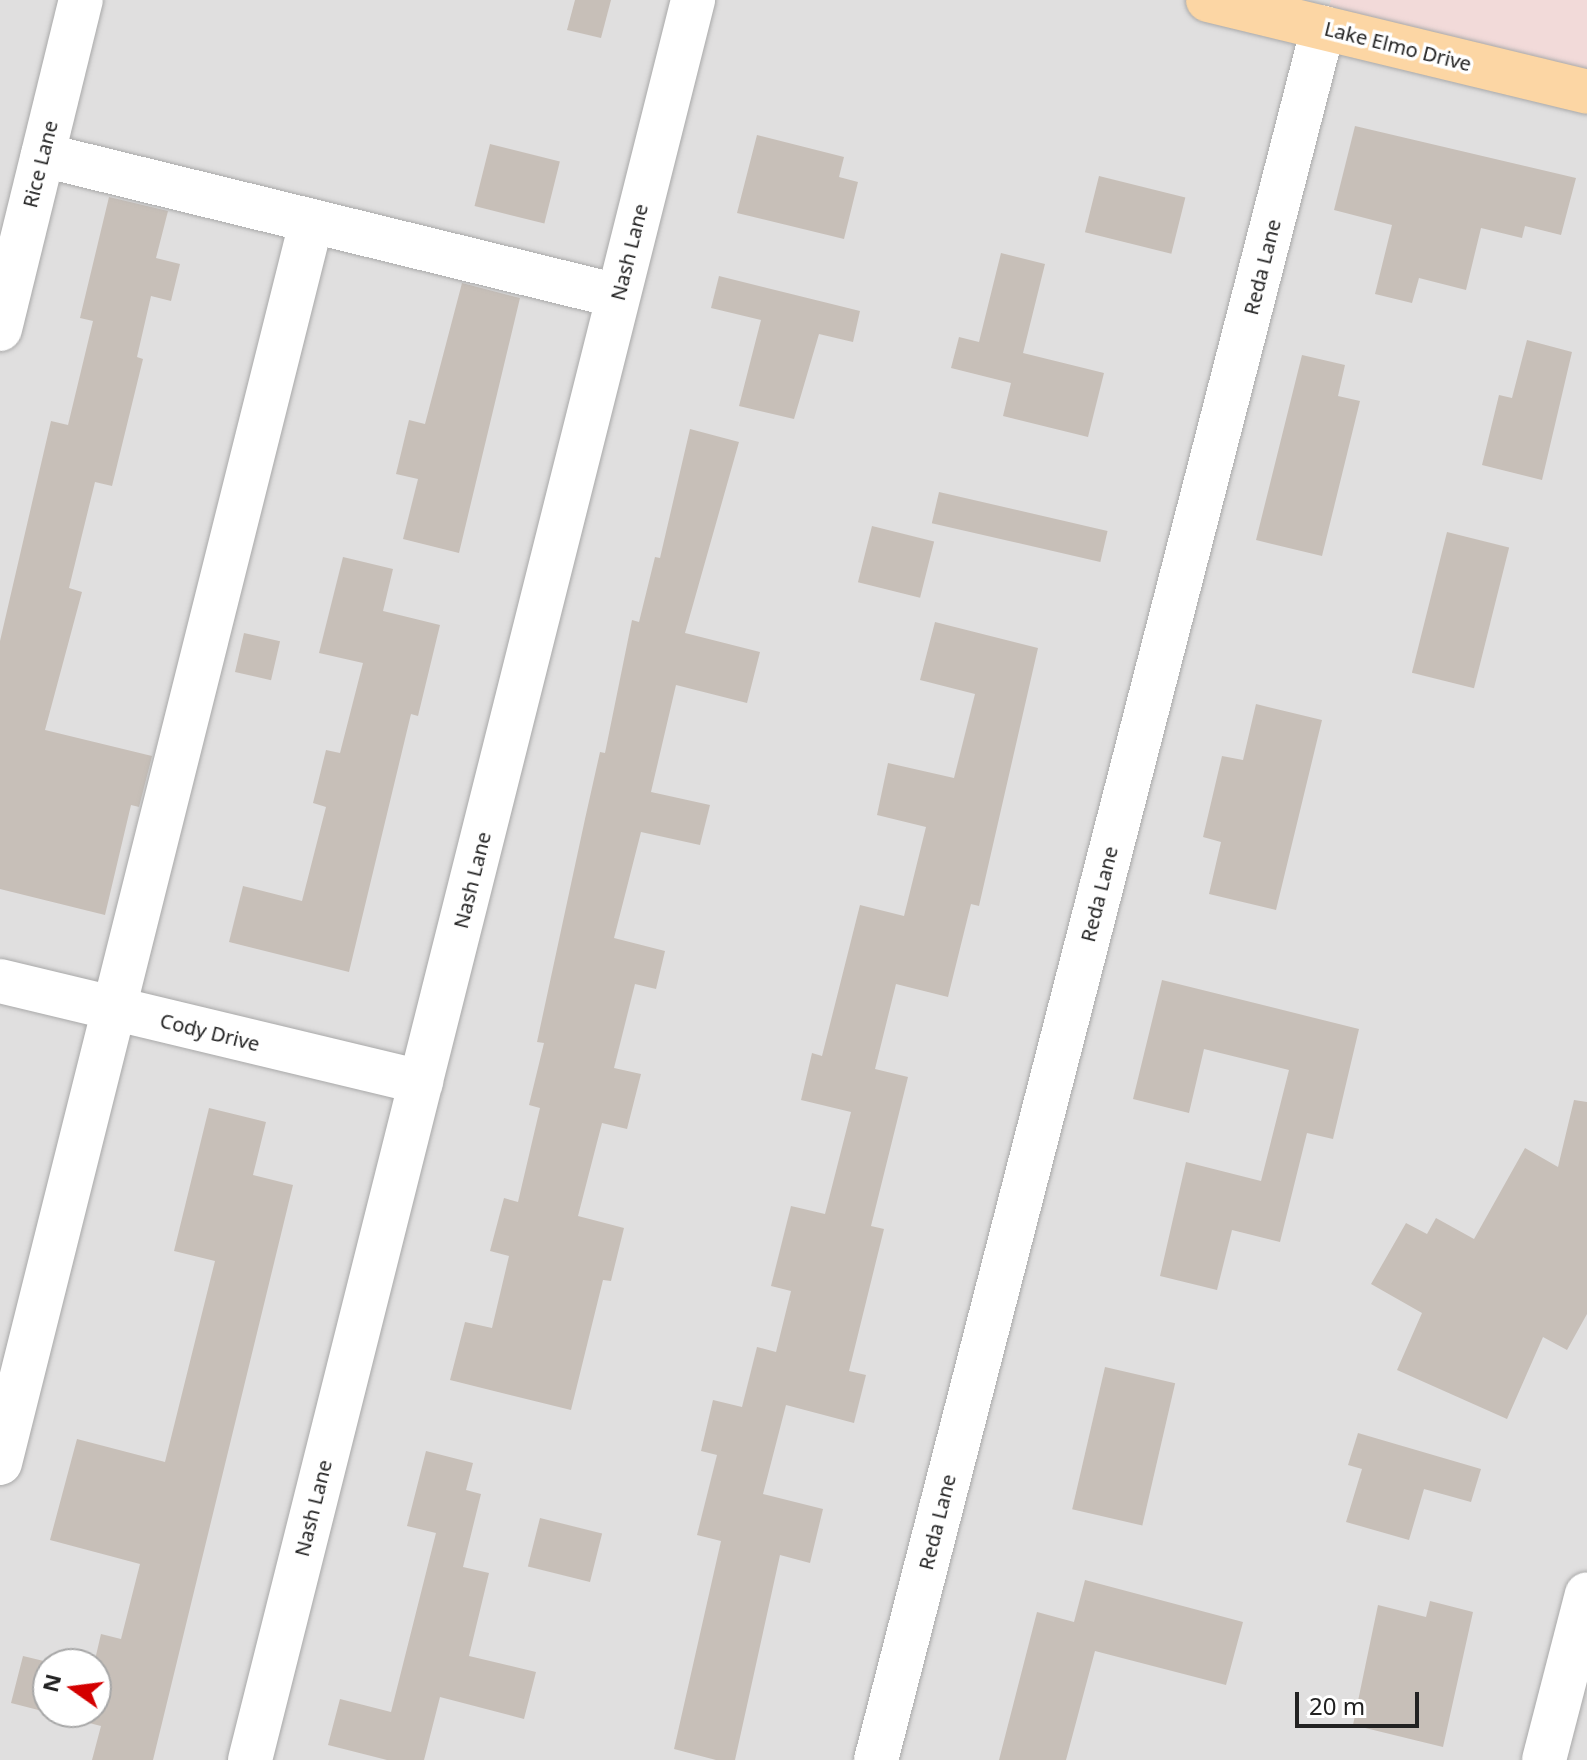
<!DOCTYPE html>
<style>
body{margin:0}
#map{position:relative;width:1587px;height:1760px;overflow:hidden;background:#f2efe9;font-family:"Noto Sans",sans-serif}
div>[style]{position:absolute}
.residential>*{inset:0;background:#e0dfdf}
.commercial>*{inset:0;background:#f2dad9}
.building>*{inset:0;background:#c7bfb8;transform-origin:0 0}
.roads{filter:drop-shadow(0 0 2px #a9a9a9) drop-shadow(0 0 2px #a9a9a9)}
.minor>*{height:44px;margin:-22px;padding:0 22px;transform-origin:22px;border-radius:22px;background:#fff}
.major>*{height:44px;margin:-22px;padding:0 22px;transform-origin:22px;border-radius:22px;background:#fcd6a4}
span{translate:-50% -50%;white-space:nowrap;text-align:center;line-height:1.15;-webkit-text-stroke:7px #fff;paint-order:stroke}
.street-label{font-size:20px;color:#222}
.north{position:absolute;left:32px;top:1648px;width:80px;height:80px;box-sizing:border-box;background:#fff;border:2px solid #a7a7a7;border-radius:50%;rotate:284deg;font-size:22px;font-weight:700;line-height:32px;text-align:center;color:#222}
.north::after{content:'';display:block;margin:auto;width:28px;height:36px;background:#d40000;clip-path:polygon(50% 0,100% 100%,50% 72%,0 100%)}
.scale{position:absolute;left:1295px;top:1692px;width:124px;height:36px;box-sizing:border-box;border:4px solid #222;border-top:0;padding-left:10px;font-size:24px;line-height:28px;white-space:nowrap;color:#222;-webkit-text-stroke:6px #fff;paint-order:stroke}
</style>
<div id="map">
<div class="residential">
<i style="clip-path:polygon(evenodd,0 0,1331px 0,1323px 28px,1587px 92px,1587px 1760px,0 1760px,0 0,48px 1664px,96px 1664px,96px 1712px,48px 1712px,48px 1664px)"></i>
</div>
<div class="commercial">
<i style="clip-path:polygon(1331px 0,1587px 0,1587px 92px,1323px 28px)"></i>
</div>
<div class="building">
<i style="clip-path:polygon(575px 0,611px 0,601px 38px,567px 30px)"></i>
<i style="clip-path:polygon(1355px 126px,1576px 178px,1561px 235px,1525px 226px,1522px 238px,1481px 228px,1466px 290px,1419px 278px,1412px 303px,1375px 294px,1392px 225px,1334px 210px)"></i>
<i style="clip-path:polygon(757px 135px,844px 157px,839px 177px,858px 182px,844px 239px,737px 213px)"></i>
<i style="left:490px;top:144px;width:72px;height:64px;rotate:14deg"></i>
<i style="left:1099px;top:176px;width:89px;height:58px;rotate:14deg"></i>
<i style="clip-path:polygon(109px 197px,168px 211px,156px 258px,180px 264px,171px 301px,151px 296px,137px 357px,143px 359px,112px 486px,95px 482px,69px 588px,82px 592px,45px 730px,152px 756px,139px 807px,131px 805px,105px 915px,0 889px,0 641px,51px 421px,68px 425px,93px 321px,80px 318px)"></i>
<i style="clip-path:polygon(1001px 253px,1045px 264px,1023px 353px,1104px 373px,1088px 437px,1003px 416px,1011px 383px,951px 368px,959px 337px,979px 342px)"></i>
<i style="clip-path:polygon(719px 276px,860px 311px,853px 342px,819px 334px,794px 419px,739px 406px,761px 320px,711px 308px)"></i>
<i style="clip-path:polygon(462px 283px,520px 298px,459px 553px,403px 539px,418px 479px,396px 474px,409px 420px,425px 424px)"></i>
<i style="clip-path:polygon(1527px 340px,1572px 352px,1542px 480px,1482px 465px,1499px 395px,1512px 398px)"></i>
<i style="clip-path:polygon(1302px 355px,1345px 365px,1338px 396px,1360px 401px,1322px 556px,1256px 540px)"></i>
<i style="clip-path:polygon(690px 429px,739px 442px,685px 633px,760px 652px,747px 703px,676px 685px,651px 792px,710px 805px,700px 845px,641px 832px,614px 938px,665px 951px,656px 989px,635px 984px,614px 1068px,641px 1074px,627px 1129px,602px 1123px,578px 1216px,624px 1228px,611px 1281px,603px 1280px,571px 1410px,450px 1380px,465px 1322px,492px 1328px,509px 1256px,490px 1251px,504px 1198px,518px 1202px,540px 1108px,529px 1105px,544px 1043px,537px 1042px,585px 819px,600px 752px,605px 753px,632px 620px,639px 622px,655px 557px,660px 558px)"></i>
<i style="left:939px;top:492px;width:173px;height:32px;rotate:13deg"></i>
<i style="left:872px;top:526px;width:64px;height:58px;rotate:14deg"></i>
<i style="left:1447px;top:532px;width:64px;height:145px;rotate:14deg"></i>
<i style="clip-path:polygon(343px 557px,393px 569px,383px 611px,440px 625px,418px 716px,411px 714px,349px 972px,229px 942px,243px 886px,302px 901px,326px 807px,313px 803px,326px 750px,340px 753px,363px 663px,319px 653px)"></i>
<i style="clip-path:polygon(935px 622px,1038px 648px,979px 906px,971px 904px,948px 997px,896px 984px,875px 1069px,908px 1077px,871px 1226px,884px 1229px,849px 1371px,866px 1375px,854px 1423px,786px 1405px,763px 1494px,823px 1509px,810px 1563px,780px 1555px,735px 1760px,716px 1760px,674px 1749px,721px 1541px,697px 1535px,717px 1455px,701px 1451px,713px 1400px,742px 1407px,757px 1347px,776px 1352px,791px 1291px,771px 1286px,791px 1206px,825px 1214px,851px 1112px,801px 1100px,812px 1053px,822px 1056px,860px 905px,904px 916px,926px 827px,877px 815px,888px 763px,954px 778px,975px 694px,920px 680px)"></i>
<i style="left:244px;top:633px;width:37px;height:40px;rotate:13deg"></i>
<i style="clip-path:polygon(1256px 704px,1322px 720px,1276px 910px,1209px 894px,1221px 842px,1203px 837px,1222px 756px,1243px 760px)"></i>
<i style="clip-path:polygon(1162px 980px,1359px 1029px,1333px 1139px,1307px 1133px,1280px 1242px,1232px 1230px,1217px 1290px,1160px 1276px,1186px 1162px,1261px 1181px,1289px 1070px,1204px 1049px,1189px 1113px,1133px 1099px)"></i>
<i style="clip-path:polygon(1574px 1100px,1587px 1102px,1587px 1314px,1567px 1350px,1543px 1337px,1507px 1419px,1397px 1370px,1422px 1313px,1371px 1284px,1406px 1223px,1427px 1234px,1436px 1218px,1474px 1239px,1525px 1148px,1558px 1167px)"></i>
<i style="clip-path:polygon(209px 1108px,266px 1122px,253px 1175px,293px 1185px,153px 1760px,92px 1760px,101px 1726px,11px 1703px,23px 1656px,56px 1664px,48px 1664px,48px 1712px,96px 1712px,94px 1664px,101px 1634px,121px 1639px,140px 1564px,50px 1540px,77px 1439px,165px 1462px,215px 1261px,174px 1251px)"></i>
<i style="left:1105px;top:1367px;width:72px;height:146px;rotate:13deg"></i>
<i style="clip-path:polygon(1358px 1433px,1481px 1469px,1471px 1502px,1424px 1489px,1409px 1540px,1346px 1522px,1362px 1469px,1348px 1465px)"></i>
<i style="clip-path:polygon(426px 1451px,473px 1463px,466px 1490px,481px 1494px,463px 1567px,489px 1573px,469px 1656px,536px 1672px,524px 1719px,440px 1697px,424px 1760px,387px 1760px,328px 1745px,340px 1699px,391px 1712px,436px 1533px,407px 1526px)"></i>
<i style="left:540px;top:1518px;width:64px;height:50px;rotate:14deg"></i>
<i style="clip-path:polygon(1085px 1580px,1243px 1622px,1226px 1685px,1095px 1651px,1066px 1760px,999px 1760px,1037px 1612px,1074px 1622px)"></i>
<i style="clip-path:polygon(1430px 1601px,1473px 1612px,1443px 1747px,1353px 1725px,1378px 1605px,1426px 1617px)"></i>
</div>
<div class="roads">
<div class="minor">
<i style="left:43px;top:155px;width:592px;rotate:13.78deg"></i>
<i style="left:0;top:329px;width:339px;rotate:-76.2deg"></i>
<i style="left:0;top:981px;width:433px;rotate:13.5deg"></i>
<i style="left:0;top:1463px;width:1278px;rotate:-75.92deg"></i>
<i style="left:250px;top:1760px;width:1815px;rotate:-75.87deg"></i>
<i style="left:876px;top:1760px;width:1789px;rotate:-75.53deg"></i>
<i style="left:1544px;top:1760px;width:171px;rotate:-75.5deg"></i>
</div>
<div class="major">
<i style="left:1208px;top:0;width:390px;rotate:13.6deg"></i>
</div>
</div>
<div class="street-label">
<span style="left:1398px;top:46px;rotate:14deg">Lake Elmo Drive</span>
<span style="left:40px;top:164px;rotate:-76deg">Rice Lane</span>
<span style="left:629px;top:252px;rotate:-76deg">Nash Lane</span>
<span style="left:1262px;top:267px;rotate:-76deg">Reda Lane</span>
<span style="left:472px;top:880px;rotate:-76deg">Nash Lane</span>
<span style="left:1099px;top:894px;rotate:-76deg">Reda Lane</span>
<span style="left:210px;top:1032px;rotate:14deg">Cody Drive</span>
<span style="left:313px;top:1508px;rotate:-76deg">Nash Lane</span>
<span style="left:937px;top:1522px;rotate:-76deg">Reda Lane</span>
</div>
<div class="north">N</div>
<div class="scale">20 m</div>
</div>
